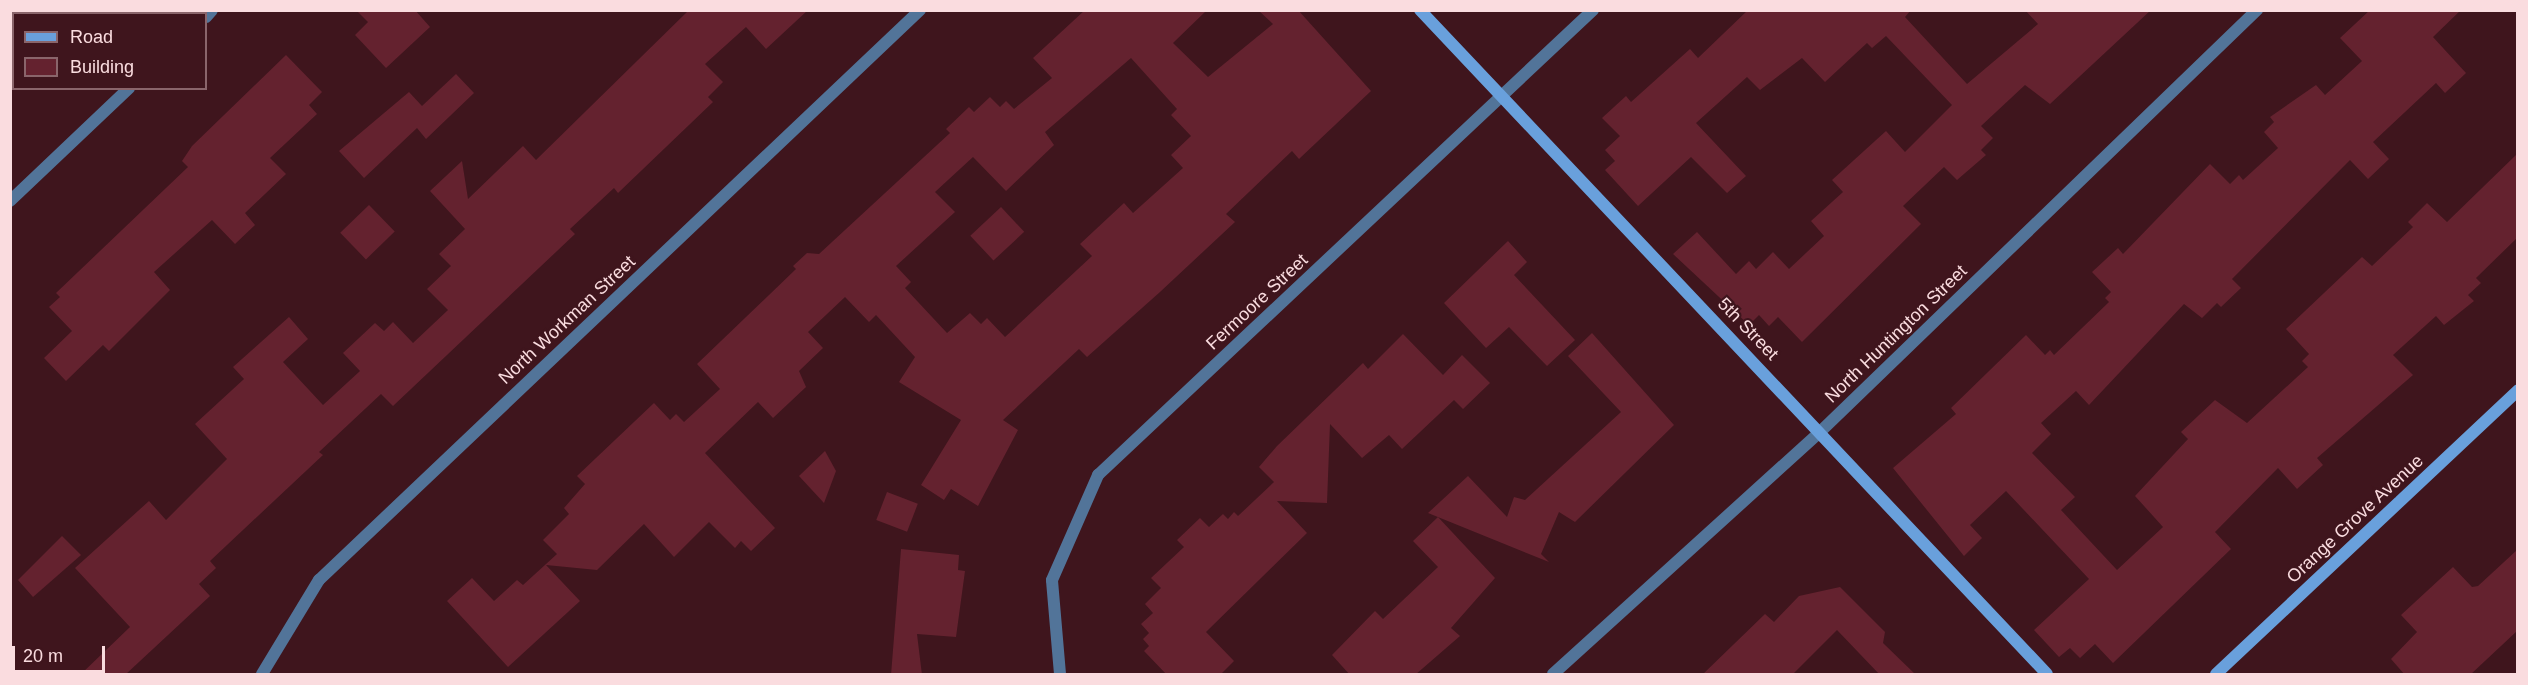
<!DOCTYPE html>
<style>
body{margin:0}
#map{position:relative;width:2528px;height:685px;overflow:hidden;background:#3f151d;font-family:Arial,sans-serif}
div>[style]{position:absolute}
.building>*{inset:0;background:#64222f;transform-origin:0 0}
.street>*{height:12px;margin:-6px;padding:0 6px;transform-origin:6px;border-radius:6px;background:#527499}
.secondary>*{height:12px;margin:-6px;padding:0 6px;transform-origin:6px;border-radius:6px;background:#69a0dc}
span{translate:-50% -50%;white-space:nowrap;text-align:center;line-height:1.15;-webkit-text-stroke:4.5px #3f151d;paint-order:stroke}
.street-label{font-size:18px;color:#fadcdf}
.frame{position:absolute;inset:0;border:12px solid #fadcdf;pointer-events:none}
.legend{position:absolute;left:12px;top:12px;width:195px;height:78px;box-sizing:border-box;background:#3f151d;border:2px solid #8a656b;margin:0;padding:8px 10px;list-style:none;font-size:18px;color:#fadcdf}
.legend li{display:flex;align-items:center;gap:12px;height:30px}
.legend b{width:30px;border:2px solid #8a656b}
.scale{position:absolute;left:12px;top:646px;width:93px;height:27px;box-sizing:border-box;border:3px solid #fadcdf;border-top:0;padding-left:8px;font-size:18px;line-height:21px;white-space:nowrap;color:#fadcdf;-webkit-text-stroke:4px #3f151d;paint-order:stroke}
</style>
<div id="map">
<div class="building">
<i style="clip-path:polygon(356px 10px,415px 10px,430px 27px,386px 68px,355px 35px,368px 22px)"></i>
<i style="clip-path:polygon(689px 10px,808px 10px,766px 49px,746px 27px,705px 64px,723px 82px,708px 97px,713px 102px,618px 193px,614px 188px,570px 229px,575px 234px,393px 406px,381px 394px,319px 452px,323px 455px,210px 561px,216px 568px,199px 584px,210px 596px,125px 675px,80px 675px,130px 627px,75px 568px,149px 501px,166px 520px,227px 459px,195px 424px,244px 379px,233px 367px,289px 317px,308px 339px,283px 362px,323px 405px,360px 371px,343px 353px,375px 323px,384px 331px,393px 322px,413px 343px,448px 310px,427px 289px,451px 266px,439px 254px,465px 229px,430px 191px,462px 161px,468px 199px,523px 146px,536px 160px)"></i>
<i style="clip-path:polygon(evenodd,1085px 10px,1207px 10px,1173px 43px,1208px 77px,1273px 24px,1258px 10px,1298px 10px,1371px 91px,1299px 159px,1292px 151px,1226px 214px,1235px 222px,1160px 292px,1087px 357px,1079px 349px,1003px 420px,1018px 430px,978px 506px,951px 489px,944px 500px,921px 485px,961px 420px,899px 382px,915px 357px,876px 315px,869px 322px,845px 297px,808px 332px,823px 348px,799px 371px,806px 387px,773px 418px,758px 402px,705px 453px,775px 528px,751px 551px,741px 541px,735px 548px,709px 522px,674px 557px,644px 524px,597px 570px,546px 565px,580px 601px,508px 667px,447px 601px,472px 578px,494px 601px,517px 580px,523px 585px,557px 554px,543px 540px,569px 514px,564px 508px,585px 484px,577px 476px,654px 403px,670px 420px,676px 414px,684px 422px,720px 389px,697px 364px,796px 269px,793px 266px,807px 253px,819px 254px,950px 133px,946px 129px,969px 107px,974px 112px,990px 97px,1000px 107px,1006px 101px,1014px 109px,1052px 78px,1033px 58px,1085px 10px,1131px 58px,1177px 109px,1171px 115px,1191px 136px,1171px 155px,1183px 168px,1133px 213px,1124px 203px,1080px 244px,1092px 256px,1005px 337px,987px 318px,981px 324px,970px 313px,947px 333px,905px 288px,911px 282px,896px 266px,955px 212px,935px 192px,973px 157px,1006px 191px,1054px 145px,1045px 132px,1131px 58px)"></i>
<i style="clip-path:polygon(1748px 10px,1911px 10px,1905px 17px,1967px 84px,2038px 24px,2025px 10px,2151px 10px,2050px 104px,2025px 85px,1981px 126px,1993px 138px,1981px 150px,1986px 155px,1957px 180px,1944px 167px,1903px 206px,1921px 224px,1802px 342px,1778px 317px,1769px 326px,1759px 315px,1749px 325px,1673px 254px,1697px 232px,1736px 274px,1749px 261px,1756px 269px,1773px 252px,1789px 269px,1824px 236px,1811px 221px,1843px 192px,1832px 180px,1886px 131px,1905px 152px,1952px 105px,1886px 36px,1872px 48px,1867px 43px,1825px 82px,1802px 58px,1760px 90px,1747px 77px,1696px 123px,1746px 176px,1727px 193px,1691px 157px,1638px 206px,1605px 170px,1615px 161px,1605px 150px,1620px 136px,1602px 118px,1626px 96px,1631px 102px,1690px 49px,1698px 58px)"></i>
<i style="clip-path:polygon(2370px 10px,2461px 10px,2433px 37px,2466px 73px,2445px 93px,2436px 83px,2373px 142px,2389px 159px,2368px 179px,2350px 160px,2232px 279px,2241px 288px,2221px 307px,2217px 303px,2202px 318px,2184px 304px,2089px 405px,2076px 391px,2041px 423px,2051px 434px,2032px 453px,2075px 497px,2061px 510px,2117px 570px,2163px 527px,2135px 496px,2188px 439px,2181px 432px,2215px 400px,2247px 423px,2308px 367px,2302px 361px,2309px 354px,2286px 329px,2362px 257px,2372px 266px,2413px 227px,2408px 222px,2427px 203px,2447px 222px,2517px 154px,2517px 238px,2476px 278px,2481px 283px,2468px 295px,2474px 301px,2444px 325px,2436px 316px,2393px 355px,2413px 375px,2317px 458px,2323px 465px,2297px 489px,2278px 468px,2215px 532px,2231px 549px,2113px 663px,2095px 644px,2080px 658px,2070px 648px,2059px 657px,2034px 630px,2089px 579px,2006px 491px,1970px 525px,1982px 538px,1964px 556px,1893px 468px,1956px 414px,1951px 408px,2026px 335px,2045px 355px,2050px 350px,2054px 355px,2109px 302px,2105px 298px,2111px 292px,2092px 272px,2118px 248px,2123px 254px,2210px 164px,2230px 184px,2239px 175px,2243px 180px,2278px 148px,2264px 132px,2274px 122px,2270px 117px,2316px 85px,2325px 95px,2362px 61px,2340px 38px)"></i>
<i style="clip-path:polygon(286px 55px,322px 92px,309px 105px,317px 114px,270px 158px,286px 174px,245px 213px,255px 225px,235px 244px,212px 220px,154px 272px,170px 290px,109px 351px,103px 345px,66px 381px,44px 358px,72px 331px,49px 307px,60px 297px,56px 293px,188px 167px,182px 161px,192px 146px)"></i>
<i style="clip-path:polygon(456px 74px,474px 93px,426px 139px,417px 128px,364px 178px,339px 151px,409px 92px,422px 106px)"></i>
<i style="left:369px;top:205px;width:37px;height:40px;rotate:46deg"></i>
<i style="left:1001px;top:207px;width:34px;height:42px;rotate:47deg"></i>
<i style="clip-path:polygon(1508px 241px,1527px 262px,1514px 275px,1575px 340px,1547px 366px,1509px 327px,1486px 348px,1444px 303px)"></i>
<i style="clip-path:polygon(1592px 333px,1674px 425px,1575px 522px,1559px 512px,1541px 554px,1549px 562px,1428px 513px,1468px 476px,1507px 517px,1514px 497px,1525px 500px,1621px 412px,1568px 356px)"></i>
<i style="clip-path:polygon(1403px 334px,1443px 375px,1462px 355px,1490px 383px,1463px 409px,1454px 400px,1402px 449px,1389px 435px,1362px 458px,1330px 424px,1327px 503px,1277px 501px,1307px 533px,1206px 632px,1234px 661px,1220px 675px,1167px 675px,1144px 651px,1149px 646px,1143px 639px,1149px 633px,1141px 624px,1153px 613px,1145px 604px,1161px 588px,1151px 578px,1184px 547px,1177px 540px,1200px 518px,1209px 527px,1223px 514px,1228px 519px,1234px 512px,1238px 516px,1274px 482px,1259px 467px,1277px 446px,1363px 363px,1368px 369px)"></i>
<i style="clip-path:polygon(825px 451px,836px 471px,824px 503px,799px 476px)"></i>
<i style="left:887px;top:492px;width:33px;height:30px;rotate:21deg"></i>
<i style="clip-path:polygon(1438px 517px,1495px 578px,1451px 628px,1460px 636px,1415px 675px,1350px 675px,1332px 655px,1375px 611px,1383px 619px,1438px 567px,1413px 541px)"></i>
<i style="clip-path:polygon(62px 536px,81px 555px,33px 597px,18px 580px)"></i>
<i style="clip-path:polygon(901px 549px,959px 555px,958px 570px,965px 571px,956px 637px,917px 634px,922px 675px,891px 675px)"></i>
<i style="clip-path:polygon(2517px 550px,2517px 631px,2470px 675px,2405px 675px,2391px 659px,2417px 632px,2401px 615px,2453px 567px,2472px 587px,2478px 586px)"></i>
<i style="clip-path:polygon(1840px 587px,1885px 632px,1883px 643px,1916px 675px,1880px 675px,1837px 630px,1792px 675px,1702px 675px,1765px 614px,1774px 622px,1799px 596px)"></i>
</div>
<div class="street">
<i style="left:185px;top:10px;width:5px;rotate:53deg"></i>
<i style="left:206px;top:17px;width:9px;rotate:-49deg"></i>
<i style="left:10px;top:201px;width:164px;rotate:-43.5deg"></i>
<i style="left:262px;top:674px;width:110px;rotate:-58.8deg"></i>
<i style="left:319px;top:580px;width:828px;rotate:-43.48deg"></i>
<i style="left:1060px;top:674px;width:94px;rotate:-94.9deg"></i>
<i style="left:1052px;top:580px;width:115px;rotate:-66.3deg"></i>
<i style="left:1098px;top:475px;width:679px;rotate:-43.21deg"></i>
<i style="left:1553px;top:674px;width:362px;rotate:-42.2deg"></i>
<i style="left:1821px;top:431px;width:606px;rotate:-44deg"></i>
</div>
<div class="secondary">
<i style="left:1420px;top:10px;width:913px;rotate:46.64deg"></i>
<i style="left:2216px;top:674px;width:415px;rotate:-43.2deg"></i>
</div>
<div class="street-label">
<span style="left:1257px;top:302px;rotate:-43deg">Fermoore Street</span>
<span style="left:567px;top:320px;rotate:-43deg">North Workman Street</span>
<span style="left:1748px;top:329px;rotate:46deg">5th Street</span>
<span style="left:1896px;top:334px;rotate:-44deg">North Huntington Street</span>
<span style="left:2355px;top:519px;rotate:-43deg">Orange Grove Avenue</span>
</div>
<div class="frame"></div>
<ul class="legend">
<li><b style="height:8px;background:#69a0dc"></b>Road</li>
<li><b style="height:16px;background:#64222f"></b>Building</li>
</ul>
<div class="scale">20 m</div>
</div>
